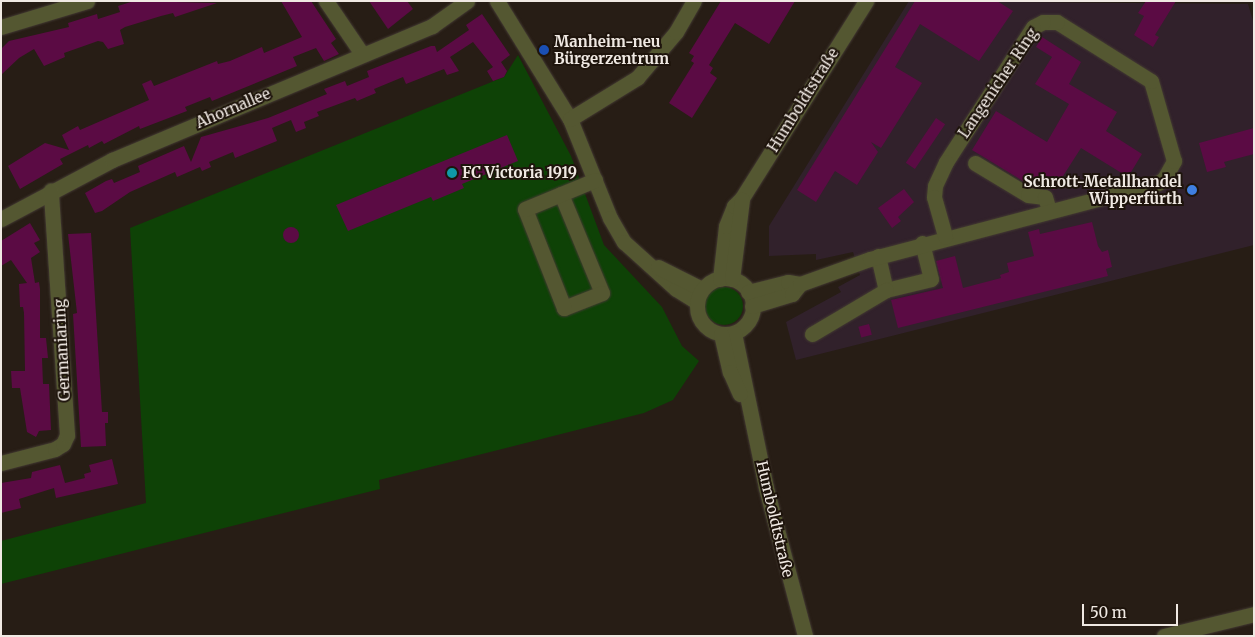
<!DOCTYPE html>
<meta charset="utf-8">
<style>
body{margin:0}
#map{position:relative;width:1255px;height:637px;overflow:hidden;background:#271d15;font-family:Merriweather,serif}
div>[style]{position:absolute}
.commercial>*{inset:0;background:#31212b}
.green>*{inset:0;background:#0e4206}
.round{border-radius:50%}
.building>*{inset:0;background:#5b0b44;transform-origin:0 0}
.roads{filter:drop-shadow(0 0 1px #433a32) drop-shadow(0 0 1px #433a32)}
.minor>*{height:15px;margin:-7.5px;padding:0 7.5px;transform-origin:7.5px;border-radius:7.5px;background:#545731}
.minor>.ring{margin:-7.5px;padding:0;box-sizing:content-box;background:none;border:15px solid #545731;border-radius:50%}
.dots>*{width:14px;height:14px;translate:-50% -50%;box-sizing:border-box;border:2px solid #1e140c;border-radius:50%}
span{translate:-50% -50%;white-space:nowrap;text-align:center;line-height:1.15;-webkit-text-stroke:4px #1e140c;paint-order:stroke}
.poi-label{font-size:15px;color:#f0e9e3;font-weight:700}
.left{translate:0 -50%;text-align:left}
.right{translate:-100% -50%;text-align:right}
.street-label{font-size:15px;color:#f0e9e3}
.frame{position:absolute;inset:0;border:2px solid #f0e9e3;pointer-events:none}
.scale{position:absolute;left:1082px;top:604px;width:96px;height:22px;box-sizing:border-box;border:2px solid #f0e9e3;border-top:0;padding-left:6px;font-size:15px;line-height:18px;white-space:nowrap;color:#f0e9e3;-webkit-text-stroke:4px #1e140c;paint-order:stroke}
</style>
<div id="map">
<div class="commercial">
<i style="clip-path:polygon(909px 1px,1248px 4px,1254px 24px,1254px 245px,796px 360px,786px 322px,841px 292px,838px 287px,860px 275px,853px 252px,816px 260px,816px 254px,769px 256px,769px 226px)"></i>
</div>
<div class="green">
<i style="clip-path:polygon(518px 55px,571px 156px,604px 245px,662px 307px,682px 346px,699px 361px,673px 400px,644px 413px,379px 480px,380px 489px,1px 584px,1px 541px,146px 503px,130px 228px,504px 77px)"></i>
<i class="round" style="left:705px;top:287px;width:38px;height:38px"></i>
</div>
<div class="building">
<i style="clip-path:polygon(134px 1px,217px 3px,175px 17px,173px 13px,161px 16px,125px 27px,120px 30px,124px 44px,108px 49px,103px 42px,98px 41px,64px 53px,65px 57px,44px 66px,34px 49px,19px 58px,1px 75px,1px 49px,9px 41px,69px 27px,68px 23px,97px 14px,98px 19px,120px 12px,118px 6px)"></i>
<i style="clip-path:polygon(281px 1px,311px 1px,336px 39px,331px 43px,339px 54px,324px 61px,316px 48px,293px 57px,297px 66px,212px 101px,210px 97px,185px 107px,187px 111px,140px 129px,139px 126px,104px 144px,102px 141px,89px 148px,88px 145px,60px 159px,63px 164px,20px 189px,8px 166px,45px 143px,69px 150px,62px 135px,78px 126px,80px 130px,149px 100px,142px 84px,151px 80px,154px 86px,217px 61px,218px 64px,230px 61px,262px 47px,264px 53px,302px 37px)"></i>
<i style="clip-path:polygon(369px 1px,407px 1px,413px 9px,388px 29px)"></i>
<i style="clip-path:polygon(721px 1px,795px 1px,769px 44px,735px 23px,709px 65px,713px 68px,710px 73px,717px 78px,692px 118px,669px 103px,694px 63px,691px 61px,694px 56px,689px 53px)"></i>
<i style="clip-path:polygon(915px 1px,997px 1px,1013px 11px,979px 61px,920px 24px,895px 67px,922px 83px,881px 148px,871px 142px,878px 152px,857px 185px,835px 171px,816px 202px,797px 190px)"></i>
<i style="clip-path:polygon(1146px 1px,1176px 1px,1155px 35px,1159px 37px,1153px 47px,1134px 35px,1144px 16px,1138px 13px)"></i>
<i style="clip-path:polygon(482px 14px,510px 55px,501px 62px,507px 71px,504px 77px,493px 81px,487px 71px,493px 67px,473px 42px,450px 57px,459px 71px,447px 75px,444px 69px,406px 84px,403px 77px,374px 89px,376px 93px,357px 101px,355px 98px,317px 112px,319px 116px,304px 122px,306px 128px,296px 132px,291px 120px,272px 128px,277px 141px,235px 158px,233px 152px,209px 162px,211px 167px,202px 171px,200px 167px,177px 177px,175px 172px,130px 192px,102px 211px,95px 213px,85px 193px,106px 181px,112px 179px,114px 183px,140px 172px,138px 166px,184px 146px,191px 162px,201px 137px,268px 118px,327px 94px,324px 89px,345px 81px,347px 86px,369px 77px,367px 71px,431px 46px,435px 46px,437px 52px,469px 30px,466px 25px)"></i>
<i style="clip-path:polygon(1042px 37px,1081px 62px,1069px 84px,1117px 112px,1106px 131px,1142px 154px,1128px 177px,1081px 148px,1054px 190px,1036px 179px,1031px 186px,972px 150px,996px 111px,1047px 142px,1069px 104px,1035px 84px,1052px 57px,1036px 47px)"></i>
<i style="left:936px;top:118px;width:11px;height:54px;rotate:34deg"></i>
<i style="clip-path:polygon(1254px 128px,1254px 154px,1224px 162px,1226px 167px,1207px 172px,1199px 143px)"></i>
<i style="clip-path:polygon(507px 135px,518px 161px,462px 184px,464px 188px,433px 201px,431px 197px,348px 231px,336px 205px)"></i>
<i style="clip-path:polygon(904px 189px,914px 202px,898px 217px,901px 221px,892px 228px,878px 208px)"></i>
<i style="clip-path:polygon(1092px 222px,1098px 246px,1102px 252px,1108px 250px,1112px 267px,1106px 269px,1108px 276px,898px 328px,891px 300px,943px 288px,936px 261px,955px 256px,963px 288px,1001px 278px,1000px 275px,1009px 272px,1007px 263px,1034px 256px,1028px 232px,1039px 229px,1040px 234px)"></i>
<i style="clip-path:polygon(30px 223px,40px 240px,34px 243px,40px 252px,31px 258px,35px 283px,39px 282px,40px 289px,40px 338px,46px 338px,48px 358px,42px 358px,43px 384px,49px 384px,51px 430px,39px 431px,36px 437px,27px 432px,20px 388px,12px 388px,11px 371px,25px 371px,24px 313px,23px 307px,20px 307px,19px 284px,27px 283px,11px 260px,1px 266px,1px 241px)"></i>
<i class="round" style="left:283px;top:227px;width:16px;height:16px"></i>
<i style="clip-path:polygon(91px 233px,102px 412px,108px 412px,108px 423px,105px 423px,106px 446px,81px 447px,73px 314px,77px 313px,68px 234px)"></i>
<i style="left:869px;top:324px;width:11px;height:11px;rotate:75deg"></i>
<i style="clip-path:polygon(112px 459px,118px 484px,56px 498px,54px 488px,19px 499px,21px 508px,1px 513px,1px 483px,31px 478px,32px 472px,60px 465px,65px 483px,85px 478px,84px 474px,91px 472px,89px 465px)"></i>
</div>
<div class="roads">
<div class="minor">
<i style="left:326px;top:1px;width:64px;rotate:55.8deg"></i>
<i style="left:497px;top:1px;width:139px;rotate:58.3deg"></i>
<i style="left:570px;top:119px;width:107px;rotate:68deg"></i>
<i style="left:610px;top:218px;width:28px;rotate:60deg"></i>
<i style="left:624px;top:242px;width:70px;rotate:42.1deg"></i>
<i style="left:676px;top:289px;width:25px;rotate:32deg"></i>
<i style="left:1px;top:27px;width:90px;rotate:-16.8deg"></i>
<i style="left:570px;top:119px;width:79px;rotate:-31.5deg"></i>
<i style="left:637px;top:78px;width:60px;rotate:-49.7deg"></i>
<i style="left:676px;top:32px;width:36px;rotate:-60deg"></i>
<i style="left:975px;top:163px;width:62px;rotate:31.1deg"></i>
<i style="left:1028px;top:195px;width:17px;rotate:7deg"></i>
<i style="left:1045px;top:197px;width:14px;rotate:73deg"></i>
<i style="left:561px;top:194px;width:107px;rotate:67.5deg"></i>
<i style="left:602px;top:293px;width:41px;rotate:158.5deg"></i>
<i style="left:564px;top:308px;width:106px;rotate:-111.5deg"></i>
<i style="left:525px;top:209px;width:76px;rotate:-22.5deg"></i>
<i style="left:1px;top:219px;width:126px;rotate:-28deg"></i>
<i style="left:112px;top:160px;width:347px;rotate:-22.7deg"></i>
<i style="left:432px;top:26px;width:43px;rotate:-35.5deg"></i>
<i style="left:878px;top:256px;width:35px;rotate:77deg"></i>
<i style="left:886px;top:290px;width:46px;rotate:-13.7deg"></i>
<i style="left:931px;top:279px;width:37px;rotate:-104deg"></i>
<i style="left:658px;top:267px;width:49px;rotate:26.6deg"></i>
<i class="ring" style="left:697px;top:278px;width:41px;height:41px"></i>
<i style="left:720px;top:279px;width:53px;rotate:-83.5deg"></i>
<i style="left:726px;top:226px;width:22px;rotate:-68deg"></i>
<i style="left:734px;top:206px;width:11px;rotate:-45deg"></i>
<i style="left:742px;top:198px;width:233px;rotate:-57.8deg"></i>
<i style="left:732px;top:279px;width:80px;rotate:-82.8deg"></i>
<i style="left:748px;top:292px;width:41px;rotate:-14deg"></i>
<i style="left:788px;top:282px;width:12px;rotate:9deg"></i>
<i style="left:752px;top:306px;width:42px;rotate:-16.7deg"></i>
<i style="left:792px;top:294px;width:13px;rotate:-51deg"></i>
<i style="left:800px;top:284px;width:74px;rotate:-19.7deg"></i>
<i style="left:870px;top:259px;width:298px;rotate:-14.8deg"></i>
<i style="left:1158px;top:183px;width:7px;rotate:-34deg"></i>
<i style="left:1164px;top:179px;width:21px;rotate:-61deg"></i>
<i style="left:1174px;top:161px;width:83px;rotate:-106deg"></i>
<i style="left:1151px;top:81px;width:111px;rotate:-147.9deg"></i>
<i style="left:1057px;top:22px;width:14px;rotate:180deg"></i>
<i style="left:1043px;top:22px;width:11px;rotate:153deg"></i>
<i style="left:1033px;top:27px;width:161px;rotate:122.8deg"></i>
<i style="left:946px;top:162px;width:26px;rotate:115deg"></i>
<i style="left:935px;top:186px;width:11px;rotate:95deg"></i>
<i style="left:934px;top:197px;width:41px;rotate:74.2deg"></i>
<i style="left:734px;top:333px;width:158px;rotate:78.3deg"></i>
<i style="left:766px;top:488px;width:153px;rotate:75.2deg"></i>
<i style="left:721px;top:334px;width:39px;rotate:77deg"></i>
<i style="left:730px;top:372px;width:24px;rotate:66deg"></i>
<i style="left:812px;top:334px;width:86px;rotate:-30.7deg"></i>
<i style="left:1px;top:463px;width:56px;rotate:-14.5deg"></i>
<i style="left:55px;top:449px;width:9px;rotate:-32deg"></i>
<i style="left:63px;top:444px;width:10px;rotate:-66deg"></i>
<i style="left:67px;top:435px;width:245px;rotate:-93.8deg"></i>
<i style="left:1164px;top:636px;width:93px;rotate:-13.7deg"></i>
</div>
</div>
<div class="dots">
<i style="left:544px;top:50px;background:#1a4fb4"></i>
<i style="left:452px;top:173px;background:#0f9aa8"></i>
<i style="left:1192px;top:190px;background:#3f7fe0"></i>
</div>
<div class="poi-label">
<span class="left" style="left:554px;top:50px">Manheim-neu<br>Bürgerzentrum</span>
<span class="left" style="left:462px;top:173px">FC Victoria 1919</span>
<span class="right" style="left:1182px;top:190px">Schrott-Metallhandel<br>Wipperfürth</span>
</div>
<div class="street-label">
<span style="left:998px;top:83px;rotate:-56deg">Langenicher Ring</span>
<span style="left:803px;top:100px;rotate:-58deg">Humboldtstraße</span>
<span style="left:233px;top:108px;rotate:-23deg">Ahornallee</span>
<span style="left:62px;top:350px;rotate:-93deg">Germaniaring</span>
<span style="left:775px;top:519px;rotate:77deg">Humboldtstraße</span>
</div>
<div class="frame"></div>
<div class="scale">50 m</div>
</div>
